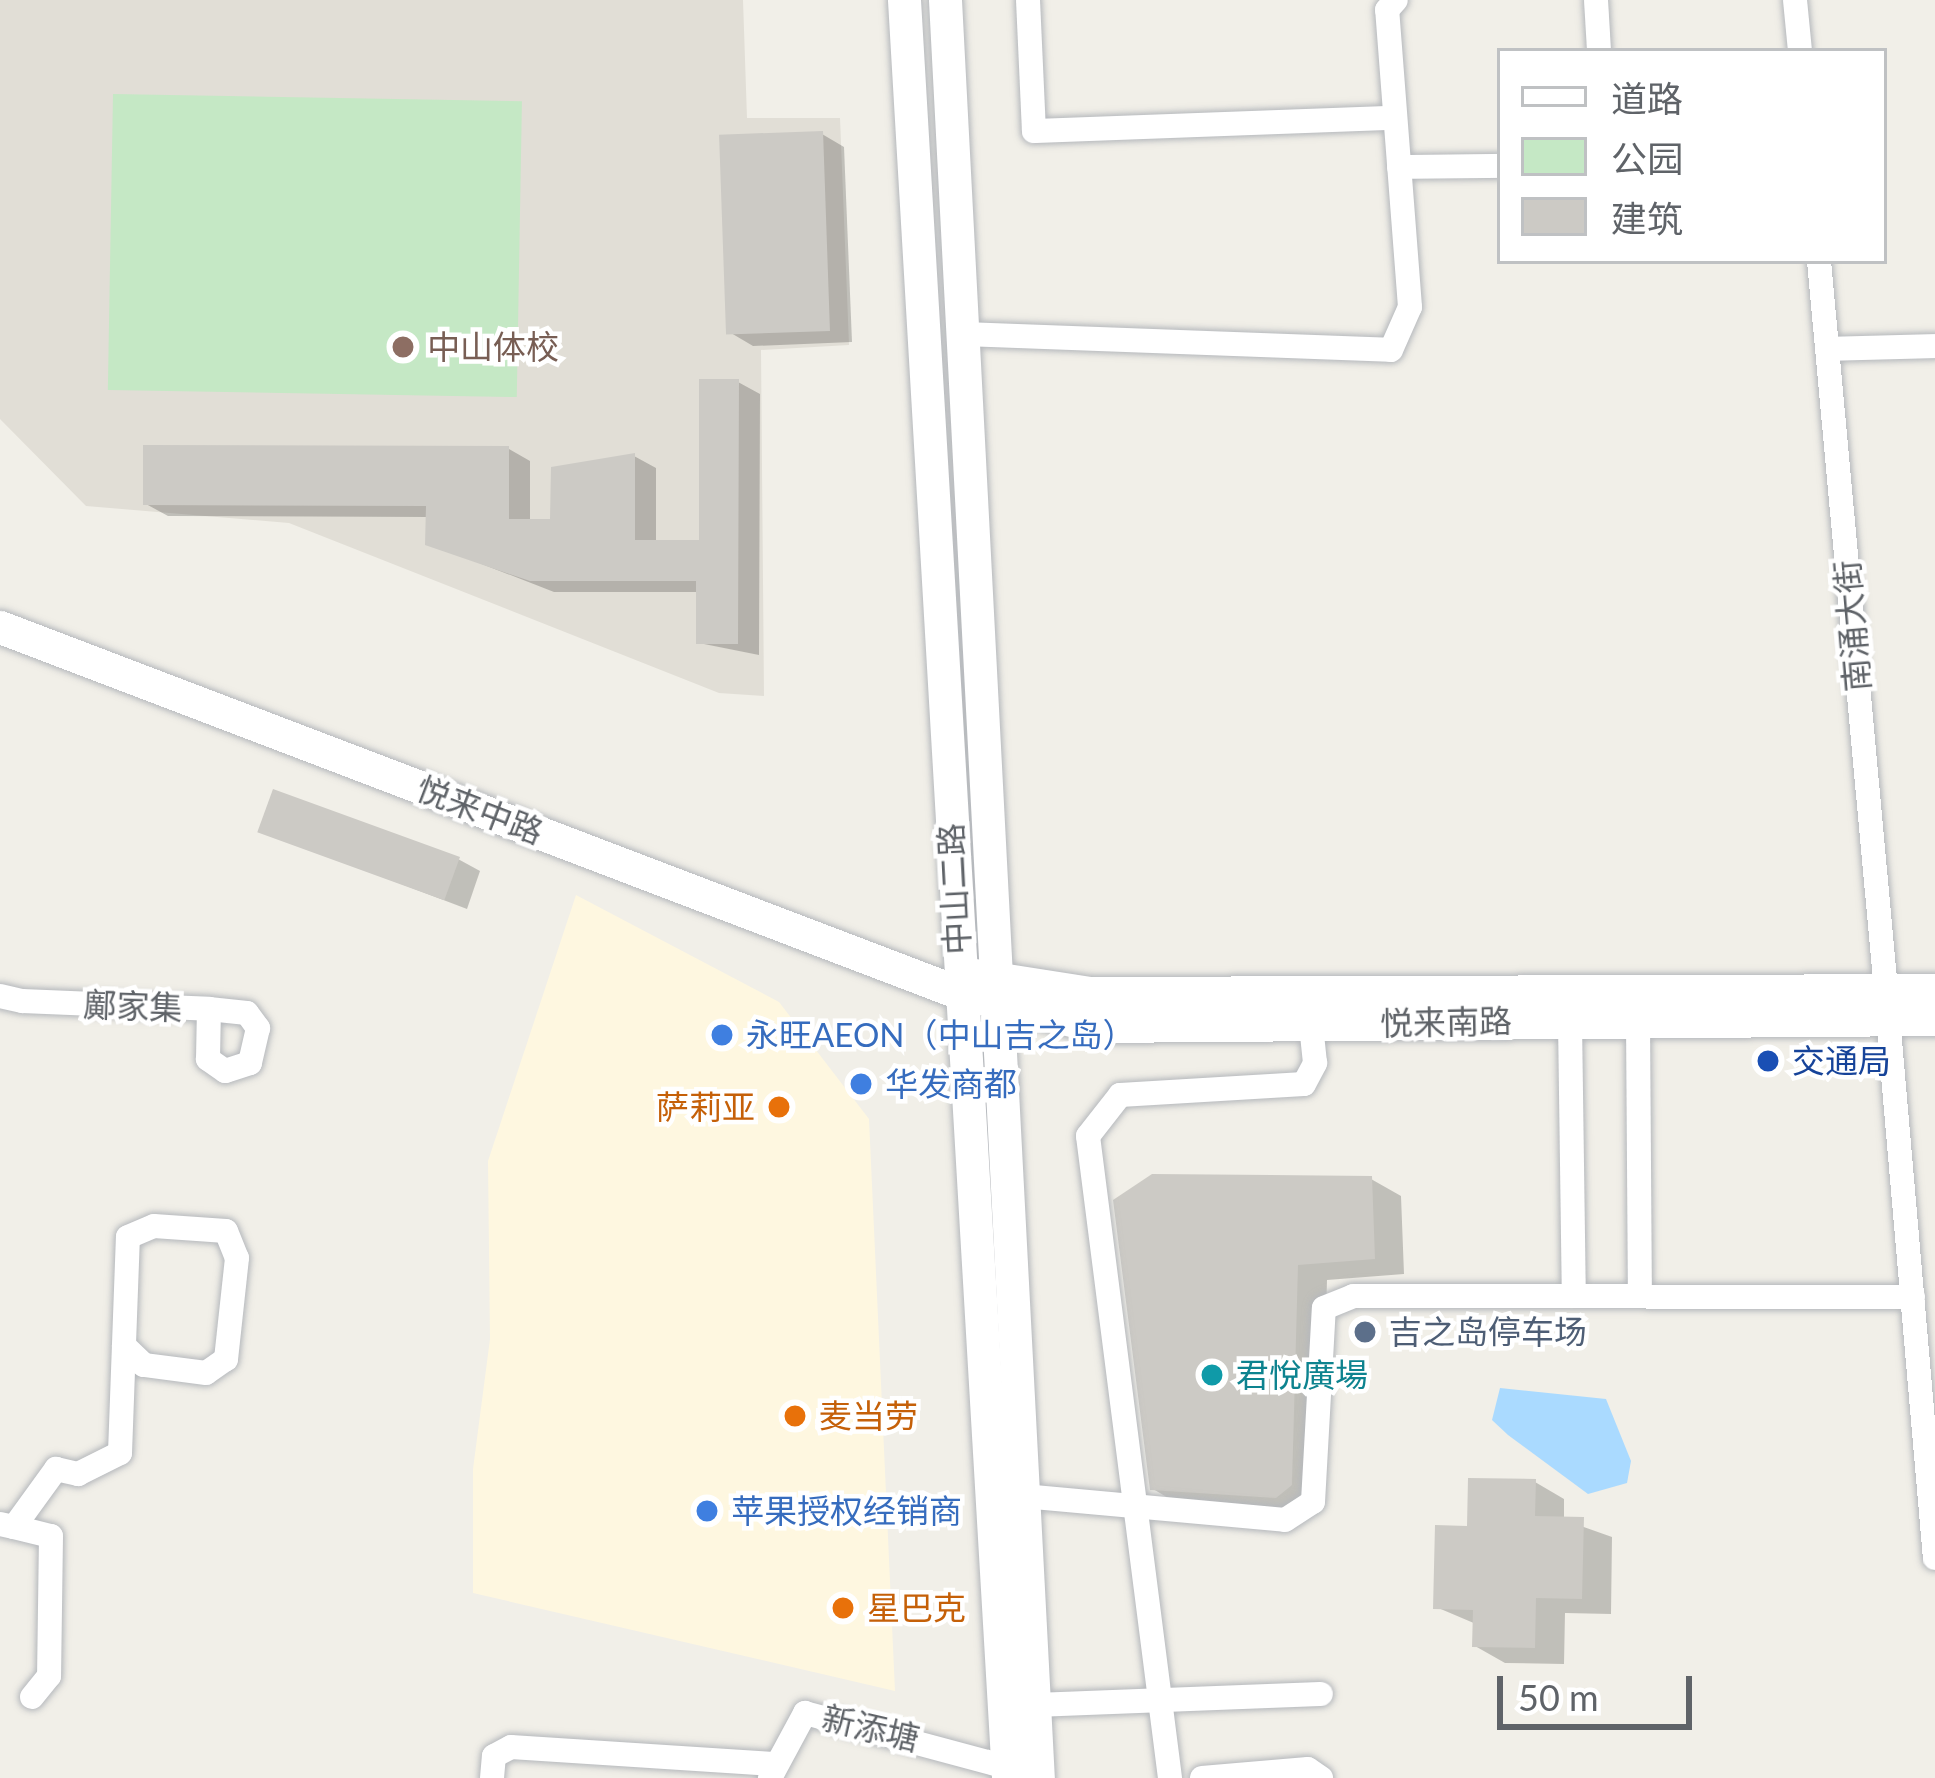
<!DOCTYPE html>
<meta charset="utf-8">
<style>
body{margin:0}
#map{position:relative;width:1935px;height:1778px;overflow:hidden;background:#f1efe8;font-family:Lato,"Noto Sans SC",sans-serif}
div>[style]{position:absolute}
.commercial>*{inset:0;background:#fef7e0}
.education>*{inset:0;background:#e1ded6}
.green>*{inset:0;background:#c5e8c5;transform-origin:0 0}
.water>*{inset:0;background:#aadaff}
.shadow>*{inset:0;background:#0003}
.building>*{inset:0;background:#cccac5;transform-origin:0 0}
.roads{filter:drop-shadow(0 0 3px #b5b8bc) drop-shadow(0 0 3px #b5b8bc)}
.street>*{height:24px;margin:-12px;padding:0 12px;transform-origin:12px;border-radius:12px;background:#fff}
.secondary>*{height:33px;margin:-16.5px;padding:0 16.5px;transform-origin:16.5px;border-radius:16.5px;background:#fff}
.dots>*{width:33px;height:33px;translate:-50% -50%;box-sizing:border-box;border:6px solid #fff;border-radius:50%}
span{translate:-50% -50%;white-space:nowrap;text-align:center;line-height:1.15;-webkit-text-stroke:9px #fff;paint-order:stroke}
.education-label{font-size:33px;color:#785e54}
.left{translate:0 -50%;text-align:left}
.street-label{font-size:33px;color:#5f6368}
.shop-label{font-size:33px;color:#366cbe}
.transit-label{font-size:33px;color:#164399}
.food-label{font-size:33px;color:#c56008}
.right{translate:-100% -50%;text-align:right}
.service-label{font-size:33px;color:#4e5e75}
.culture-label{font-size:33px;color:#0d838f}
.legend{position:absolute;left:1497px;top:48px;width:390px;height:216px;box-sizing:border-box;background:#fff;border:3px solid #bfc1c3;margin:0;padding:15px 21px;list-style:none;font-size:36px;color:#5f6368}
.legend li{display:flex;align-items:center;gap:24px;height:60px}
.legend b{width:60px;border:3px solid #bfc1c3}
.scale{position:absolute;left:1497px;top:1676px;width:195px;height:54px;box-sizing:border-box;border:6px solid #5f6368;border-top:0;padding-left:15px;font-size:36px;line-height:42px;white-space:nowrap;color:#5f6368;-webkit-text-stroke:9px #fff;paint-order:stroke}
</style>
<div id="map">
<div class="commercial">
<i style="clip-path:polygon(576px 895px,779px 1002px,869px 1119px,895px 1691px,473px 1593px,473px 1469px,490px 1339px,488px 1161px)"></i>
</div>
<div class="education">
<i style="clip-path:polygon(0 0,743px 0,747px 118px,840px 118px,849px 345px,761px 350px,764px 696px,719px 693px,289px 523px,86px 506px,0 419px)"></i>
</div>
<div class="green">
<i style="left:113px;top:94px;width:409px;height:296px;rotate:1deg"></i>
</div>
<div class="water">
<i style="clip-path:polygon(1500px 1388px,1606px 1399px,1631px 1461px,1627px 1483px,1588px 1494px,1508px 1435px,1492px 1420px)"></i>
</div>
<div class="shadow">
<i style="clip-path:polygon(822px 134px,844px 147px,852px 342px,753px 346px,731px 333px)"></i>
<i style="clip-path:polygon(738px 382px,760px 394px,759px 655px,699px 643px,699px 592px,554px 592px,428px 543px,429px 517px,168px 516px,146px 504px,509px 449px,530px 461px,530px 522px,553px 522px,634px 456px,656px 468px,656px 543px,702px 543px)"></i>
<i style="clip-path:polygon(262px 831px,458px 859px,480px 871px,467px 909px)"></i>
<i style="clip-path:polygon(1371px 1179px,1401px 1196px,1404px 1274px,1327px 1280px,1321px 1502px,1307px 1513px,1182px 1506px,1153px 1489px,1116px 1201px)"></i>
<i style="clip-path:polygon(1535px 1482px,1564px 1499px,1564px 1520px,1612px 1537px,1611px 1614px,1565px 1613px,1564px 1664px,1505px 1663px,1475px 1646px,1476px 1624px,1436px 1607px,1469px 1529px)"></i>
</div>
<div class="building">
<i style="left:823px;top:131px;width:200px;height:104px;rotate:88deg"></i>
<i style="clip-path:polygon(699px 379px,739px 379px,738px 644px,696px 644px,696px 581px,530px 581px,425px 545px,426px 506px,143px 505px,143px 445px,509px 446px,509px 519px,550px 519px,551px 467px,635px 453px,635px 540px,699px 540px)"></i>
<i style="left:273px;top:789px;width:199px;height:46px;rotate:20deg"></i>
<i style="clip-path:polygon(1152px 1174px,1372px 1176px,1375px 1259px,1298px 1265px,1292px 1485px,1276px 1498px,1150px 1490px,1113px 1200px)"></i>
<i style="clip-path:polygon(1468px 1478px,1536px 1479px,1535px 1516px,1584px 1517px,1582px 1599px,1536px 1598px,1535px 1648px,1472px 1647px,1473px 1610px,1433px 1609px,1435px 1525px,1467px 1526px)"></i>
</div>
<div class="roads">
<div class="street">
<i style="left:1028px;top:0;width:131px;rotate:87.4deg"></i>
<i style="left:1034px;top:131px;width:361px;rotate:-2.1deg"></i>
<i style="left:1596px;top:0;width:51px;rotate:86.6deg"></i>
<i style="left:1795px;top:0;width:51px;rotate:84.4deg"></i>
<i style="left:1399px;top:167px;width:101px;rotate:-0.6deg"></i>
<i style="left:1819px;top:261px;width:732px;rotate:84.75deg"></i>
<i style="left:962px;top:334px;width:429px;rotate:2.1deg"></i>
<i style="left:1391px;top:350px;width:47px;rotate:-66.2deg"></i>
<i style="left:1410px;top:307px;width:298px;rotate:-94.4deg"></i>
<i style="left:1387px;top:10px;width:13px;rotate:-48deg"></i>
<i style="left:1827px;top:349px;width:108px;rotate:-1.6deg"></i>
<i style="left:0;top:996px;width:23px;rotate:13deg"></i>
<i style="left:22px;top:1001px;width:187px;rotate:2.4deg"></i>
<i style="left:209px;top:1009px;width:38px;rotate:6deg"></i>
<i style="left:247px;top:1013px;width:19px;rotate:54deg"></i>
<i style="left:258px;top:1028px;width:36px;rotate:103deg"></i>
<i style="left:250px;top:1063px;width:26px;rotate:162deg"></i>
<i style="left:225px;top:1071px;width:21px;rotate:-145deg"></i>
<i style="left:208px;top:1059px;width:50px;rotate:-88.9deg"></i>
<i style="left:1888px;top:1018px;width:542px;rotate:85.03deg"></i>
<i style="left:1570px;top:1021px;width:275px;rotate:89.2deg"></i>
<i style="left:1638px;top:1021px;width:275px;rotate:89.6deg"></i>
<i style="left:1023px;top:1496px;width:263px;rotate:5.2deg"></i>
<i style="left:1285px;top:1520px;width:33px;rotate:-33deg"></i>
<i style="left:1313px;top:1502px;width:194px;rotate:-86.8deg"></i>
<i style="left:1324px;top:1308px;width:31px;rotate:-22deg"></i>
<i style="left:1353px;top:1296px;width:560px;rotate:0.1deg"></i>
<i style="left:0;top:1524px;width:14px;rotate:12deg"></i>
<i style="left:14px;top:1527px;width:72px;rotate:-54.1deg"></i>
<i style="left:56px;top:1469px;width:23px;rotate:13deg"></i>
<i style="left:78px;top:1474px;width:47px;rotate:-26.6deg"></i>
<i style="left:120px;top:1453px;width:216px;rotate:-87.9deg"></i>
<i style="left:128px;top:1237px;width:28px;rotate:-23deg"></i>
<i style="left:154px;top:1226px;width:72px;rotate:4deg"></i>
<i style="left:226px;top:1231px;width:29px;rotate:68deg"></i>
<i style="left:237px;top:1258px;width:102px;rotate:96.2deg"></i>
<i style="left:226px;top:1359px;width:24px;rotate:145deg"></i>
<i style="left:206px;top:1373px;width:63px;rotate:-172.6deg"></i>
<i style="left:144px;top:1365px;width:28px;rotate:-136deg"></i>
<i style="left:14px;top:1527px;width:38px;rotate:14deg"></i>
<i style="left:51px;top:1536px;width:140px;rotate:90.8deg"></i>
<i style="left:49px;top:1676px;width:27px;rotate:129deg"></i>
<i style="left:1034px;top:1705px;width:287px;rotate:-2.2deg"></i>
<i style="left:492px;top:1778px;width:22px;rotate:-85deg"></i>
<i style="left:494px;top:1756px;width:19px;rotate:-28deg"></i>
<i style="left:511px;top:1747px;width:263px;rotate:3.7deg"></i>
<i style="left:770px;top:1778px;width:74px;rotate:-61.7deg"></i>
<i style="left:805px;top:1713px;width:209px;rotate:15deg"></i>
<i style="left:1170px;top:1778px;width:647px;rotate:-97.28deg"></i>
<i style="left:1088px;top:1136px;width:52px;rotate:-52deg"></i>
<i style="left:1120px;top:1095px;width:184px;rotate:-3.4deg"></i>
<i style="left:1304px;top:1084px;width:24px;rotate:-62deg"></i>
<i style="left:1315px;top:1063px;width:39px;rotate:-96deg"></i>
<i style="left:1202px;top:1778px;width:106px;rotate:-4.9deg"></i>
<i style="left:1308px;top:1769px;width:16px;rotate:35deg"></i>
</div>
<div class="secondary">
<i style="left:904px;top:0;width:1781px;rotate:86.65deg"></i>
<i style="left:945px;top:0;width:1780px;rotate:87.01deg"></i>
<i style="left:0;top:627px;width:1027px;rotate:20.87deg"></i>
<i style="left:960px;top:993px;width:139px;rotate:13.7deg"></i>
<i style="left:1095px;top:1026px;width:840px;rotate:-0.48deg"></i>
<i style="left:975px;top:975px;width:116px;rotate:8.9deg"></i>
<i style="left:1090px;top:993px;width:845px;rotate:-0.2deg"></i>
</div>
</div>
<div class="dots">
<i style="left:403px;top:347px;background:#8d6e63"></i>
<i style="left:722px;top:1035px;background:#3f7fe0"></i>
<i style="left:1768px;top:1061px;background:#1a4fb4"></i>
<i style="left:861px;top:1084px;background:#3f7fe0"></i>
<i style="left:779px;top:1107px;background:#e8710a"></i>
<i style="left:1365px;top:1332px;background:#5c6f8a"></i>
<i style="left:1212px;top:1375px;background:#0f9aa8"></i>
<i style="left:795px;top:1416px;background:#e8710a"></i>
<i style="left:707px;top:1511px;background:#3f7fe0"></i>
<i style="left:843px;top:1608px;background:#e8710a"></i>
</div>
<div class="education-label">
<span class="left" style="left:427px;top:347px">中山体校</span>
</div>
<div class="street-label">
<span style="left:1852px;top:626px;rotate:-95deg">南涌大街</span>
<span style="left:480px;top:810px;rotate:21deg">悦来中路</span>
<span style="left:954px;top:889px;rotate:-93deg">中山二路</span>
<span style="left:133px;top:1006px;rotate:2deg">鄺家集</span>
<span style="left:1446px;top:1022px;rotate:-1deg">悦来南路</span>
<span style="left:871px;top:1728px;rotate:13deg">新添塘</span>
</div>
<div class="shop-label">
<span class="left" style="left:746px;top:1035px">永旺AEON（中山吉之岛）</span>
<span class="left" style="left:885px;top:1084px">华发商都</span>
<span class="left" style="left:731px;top:1511px">苹果授权经销商</span>
</div>
<div class="transit-label">
<span class="left" style="left:1792px;top:1061px">交通局</span>
</div>
<div class="food-label">
<span class="right" style="left:755px;top:1107px">萨莉亚</span>
<span class="left" style="left:819px;top:1416px">麦当劳</span>
<span class="left" style="left:867px;top:1608px">星巴克</span>
</div>
<div class="service-label">
<span class="left" style="left:1389px;top:1332px">吉之岛停车场</span>
</div>
<div class="culture-label">
<span class="left" style="left:1236px;top:1375px">君悅廣場</span>
</div>
<ul class="legend">
<li><b style="height:15px;background:#fff"></b>道路</li>
<li><b style="height:33px;background:#c5e8c5"></b>公园</li>
<li><b style="height:33px;background:#cccac5"></b>建筑</li>
</ul>
<div class="scale">50 m</div>
</div>
